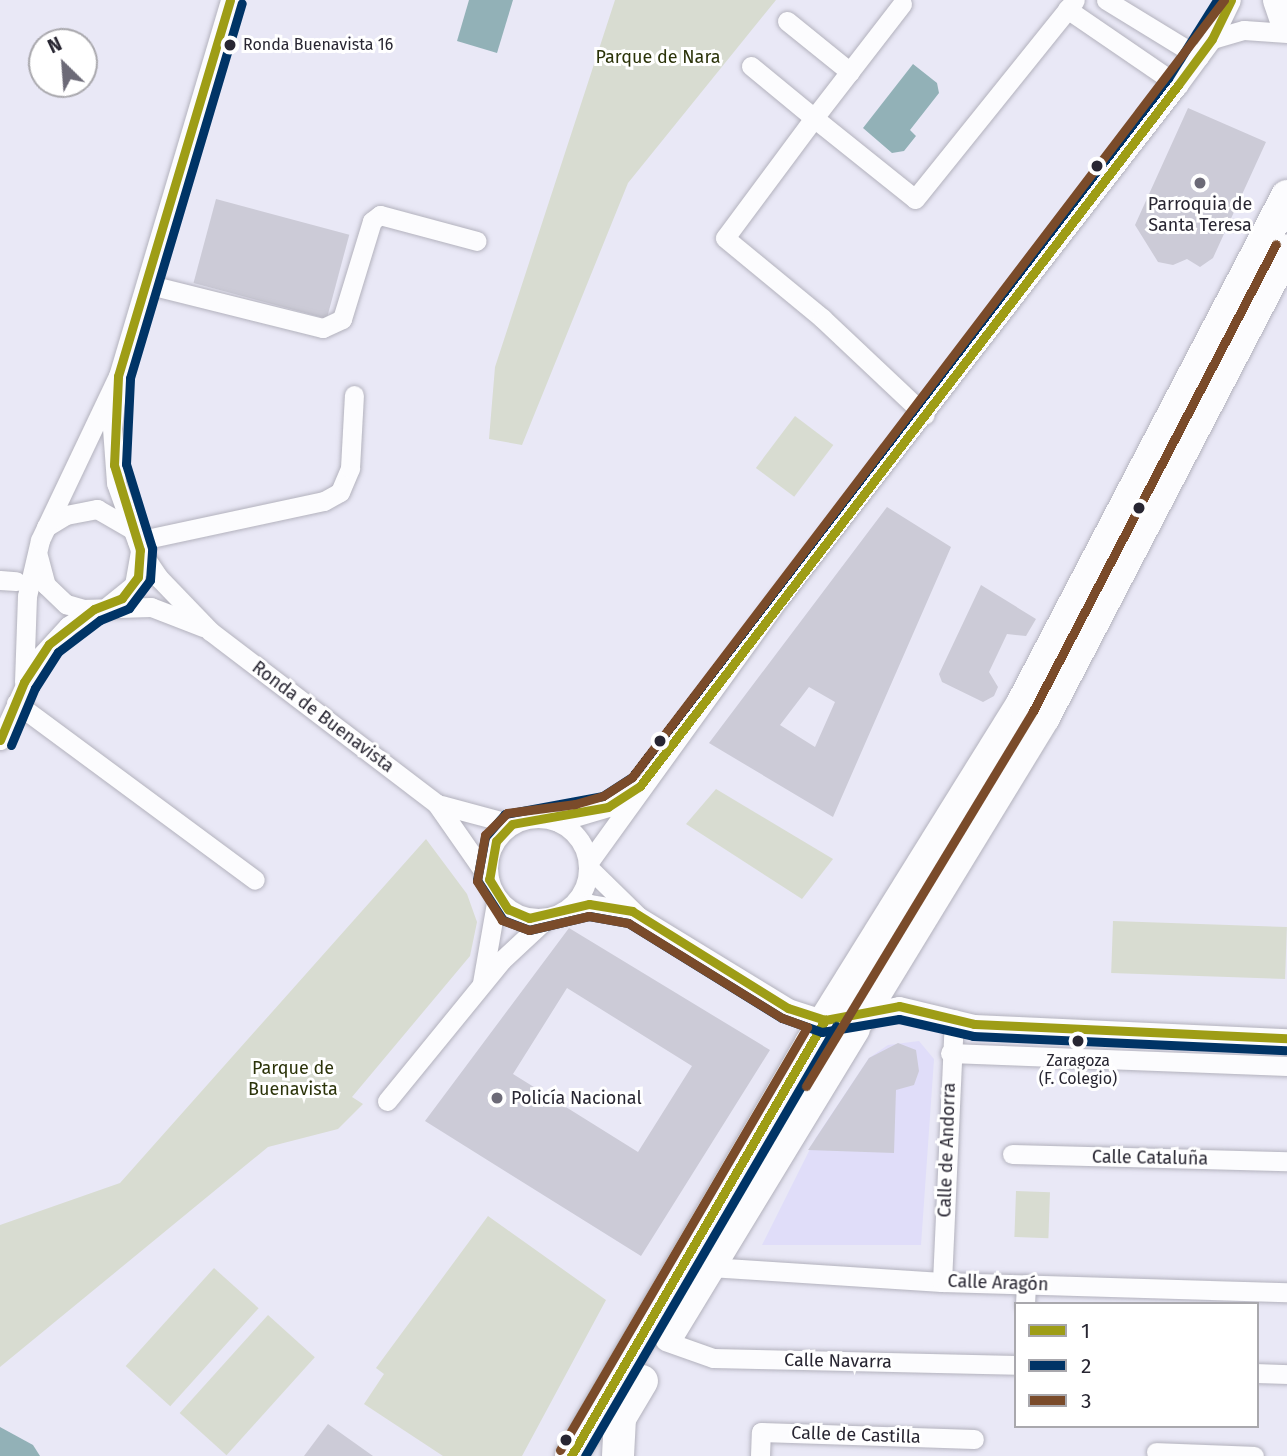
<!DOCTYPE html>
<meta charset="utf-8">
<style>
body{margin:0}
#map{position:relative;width:1287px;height:1456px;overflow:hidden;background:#e9e8f6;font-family:"Fira Sans",sans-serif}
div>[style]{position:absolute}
.built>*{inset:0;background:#e0ddf9}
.green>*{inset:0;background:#d8dcd1;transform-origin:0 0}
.water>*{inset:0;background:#92b1b7}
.building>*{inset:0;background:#cccbd7;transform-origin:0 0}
.roads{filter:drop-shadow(0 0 2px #b3b2bd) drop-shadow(0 0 2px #b3b2bd)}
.street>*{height:19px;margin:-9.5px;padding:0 9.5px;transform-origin:9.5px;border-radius:9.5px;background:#fcfcfe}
.street>.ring{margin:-9.5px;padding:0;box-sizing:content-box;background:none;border:19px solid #fcfcfe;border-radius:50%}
.primary>*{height:32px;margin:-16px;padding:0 16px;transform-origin:16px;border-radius:16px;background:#fcfcfe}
.bus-1>*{height:9px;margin:-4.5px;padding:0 4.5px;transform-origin:4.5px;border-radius:4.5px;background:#9e9d16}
.bus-2>*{height:9px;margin:-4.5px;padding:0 4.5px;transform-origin:4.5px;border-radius:4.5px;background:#003466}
.bus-3>*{height:9px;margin:-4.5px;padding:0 4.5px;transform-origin:4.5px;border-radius:4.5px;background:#7a4b2a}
.dots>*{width:19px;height:19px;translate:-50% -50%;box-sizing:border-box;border:4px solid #fff;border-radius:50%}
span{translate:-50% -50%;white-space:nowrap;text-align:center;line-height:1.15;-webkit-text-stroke:6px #fff;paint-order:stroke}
.bus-label{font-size:16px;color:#282632}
.left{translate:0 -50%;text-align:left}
.park-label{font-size:18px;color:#2b3309}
.poi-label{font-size:18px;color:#282632}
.street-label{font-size:18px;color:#282632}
.legend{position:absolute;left:1014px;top:1302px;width:245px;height:126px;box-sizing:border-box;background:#fff;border:2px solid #a9a8ad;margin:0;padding:9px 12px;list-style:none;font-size:21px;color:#282632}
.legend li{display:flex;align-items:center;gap:14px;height:35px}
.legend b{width:35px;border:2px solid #a9a8ad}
.north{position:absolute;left:28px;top:28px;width:70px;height:70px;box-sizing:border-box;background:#fff;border:2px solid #a9a8ad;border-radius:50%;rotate:335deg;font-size:19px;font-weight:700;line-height:28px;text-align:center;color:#282632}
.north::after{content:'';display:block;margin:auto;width:24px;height:32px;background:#6c6a77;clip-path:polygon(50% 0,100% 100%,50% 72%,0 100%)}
</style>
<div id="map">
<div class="built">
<i style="clip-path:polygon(919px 1041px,934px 1059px,921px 1245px,762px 1245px,815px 1139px,869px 1058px,888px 1045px)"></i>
</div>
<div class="green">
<i style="clip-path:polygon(615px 0,776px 0,628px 183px,522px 445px,489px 439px,495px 367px)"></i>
<i style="left:795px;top:416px;width:48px;height:65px;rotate:37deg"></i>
<i style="clip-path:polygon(716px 789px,833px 859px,802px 899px,686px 824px)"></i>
<i style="clip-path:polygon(426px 839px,467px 894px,477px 922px,470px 956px,352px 1097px,363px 1104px,338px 1129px,268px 1147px,0 1367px,0 1225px,120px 1183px)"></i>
<i style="left:1113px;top:921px;width:174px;height:52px;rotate:2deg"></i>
<i style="left:1016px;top:1191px;width:34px;height:46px;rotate:2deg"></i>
<i style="clip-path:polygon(488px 1216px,606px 1300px,522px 1456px,443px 1456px,364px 1404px,384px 1374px,376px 1368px)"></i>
<i style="left:214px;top:1268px;width:60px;height:132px;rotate:42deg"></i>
<i style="left:268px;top:1315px;width:63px;height:132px;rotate:42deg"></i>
</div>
<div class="water">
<i style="clip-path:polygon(469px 0,513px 0,497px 53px,457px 41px)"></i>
<i style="clip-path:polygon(913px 64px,937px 83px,939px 93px,910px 130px,916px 136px,904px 151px,892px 153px,863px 128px)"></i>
<i style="clip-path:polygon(0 1427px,33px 1445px,40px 1456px,0 1456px)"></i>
</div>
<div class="building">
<i style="clip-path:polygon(1188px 108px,1266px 142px,1213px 258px,1200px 267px,1187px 259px,1173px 265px,1158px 262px,1135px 225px)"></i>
<i style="left:216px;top:199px;width:138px;height:87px;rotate:15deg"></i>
<i style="clip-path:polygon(evenodd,887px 507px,951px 547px,833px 817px,709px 743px,887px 507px,809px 687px,835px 702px,815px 747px,780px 725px,809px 687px)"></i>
<i style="clip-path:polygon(981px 585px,1036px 619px,1026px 636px,1007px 634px,989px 672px,998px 687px,994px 696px,983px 702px,942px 682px,939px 674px)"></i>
<i style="clip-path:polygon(evenodd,569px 928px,770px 1050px,641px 1256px,425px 1121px,569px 928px,567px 988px,692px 1066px,638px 1152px,513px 1074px,567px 988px)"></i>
<i style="clip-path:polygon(898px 1043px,916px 1050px,919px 1071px,914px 1085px,896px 1090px,894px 1153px,808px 1150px,869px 1058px)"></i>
<i style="clip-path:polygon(328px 1424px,373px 1456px,304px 1456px)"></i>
</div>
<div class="roads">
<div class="street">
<i style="left:1106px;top:0;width:109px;rotate:31.5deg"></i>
<i style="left:902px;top:4px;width:144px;rotate:127.7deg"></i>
<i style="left:814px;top:118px;width:129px;rotate:38.7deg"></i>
<i style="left:915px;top:199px;width:255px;rotate:-51.2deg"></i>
<i style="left:1067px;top:9px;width:135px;rotate:34.4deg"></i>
<i style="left:787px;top:21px;width:81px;rotate:39deg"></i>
<i style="left:1212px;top:39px;width:33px;rotate:-16deg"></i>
<i style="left:1244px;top:30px;width:43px;rotate:4deg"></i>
<i style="left:751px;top:66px;width:82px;rotate:39.5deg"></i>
<i style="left:814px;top:118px;width:149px;rotate:126.6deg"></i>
<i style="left:725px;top:238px;width:126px;rotate:39.5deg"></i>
<i style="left:822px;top:318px;width:141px;rotate:43.3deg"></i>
<i style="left:146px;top:284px;width:182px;rotate:14deg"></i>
<i style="left:323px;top:328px;width:21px;rotate:-25deg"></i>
<i style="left:342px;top:319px;width:102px;rotate:-73deg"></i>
<i style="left:372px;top:221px;width:10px;rotate:-37deg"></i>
<i style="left:380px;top:215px;width:100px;rotate:15deg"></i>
<i style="left:117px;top:385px;width:43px;rotate:96.6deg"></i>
<i style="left:112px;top:428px;width:55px;rotate:85.8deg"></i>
<i style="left:116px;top:483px;width:71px;rotate:70.3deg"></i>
<i style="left:140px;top:550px;width:34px;rotate:56deg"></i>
<i style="left:159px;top:578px;width:74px;rotate:46.1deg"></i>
<i style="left:210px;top:631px;width:284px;rotate:37.3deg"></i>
<i style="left:436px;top:803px;width:93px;rotate:55.1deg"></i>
<i style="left:46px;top:527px;width:23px;rotate:-31deg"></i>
<i style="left:66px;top:515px;width:32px;rotate:-11deg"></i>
<i style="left:97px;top:509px;width:39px;rotate:30deg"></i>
<i style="left:137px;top:541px;width:191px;rotate:-12.1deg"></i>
<i style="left:324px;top:501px;width:18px;rotate:-29deg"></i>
<i style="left:340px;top:492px;width:26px;rotate:-67deg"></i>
<i style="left:350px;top:468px;width:73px;rotate:-86.9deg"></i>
<i style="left:38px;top:556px;width:30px;rotate:75deg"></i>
<i style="left:46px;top:585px;width:28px;rotate:44deg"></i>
<i style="left:66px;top:604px;width:18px;rotate:16deg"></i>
<i style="left:83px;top:609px;width:68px;rotate:-1.7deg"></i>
<i style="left:151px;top:607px;width:56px;rotate:21deg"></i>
<i style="left:0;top:580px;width:16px;rotate:4deg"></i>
<i style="left:108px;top:606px;width:33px;rotate:-39deg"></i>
<i style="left:134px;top:585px;width:36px;rotate:-80deg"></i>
<i style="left:24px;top:682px;width:86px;rotate:-88deg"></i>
<i style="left:27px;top:596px;width:57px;rotate:-76.9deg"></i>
<i style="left:40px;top:540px;width:182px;rotate:-64.6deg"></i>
<i style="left:118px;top:376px;width:392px;rotate:-73.4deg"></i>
<i style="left:16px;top:703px;width:297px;rotate:36.5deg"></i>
<i style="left:0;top:740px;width:87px;rotate:-65.5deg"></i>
<i style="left:36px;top:661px;width:47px;rotate:-47.6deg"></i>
<i style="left:68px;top:626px;width:31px;rotate:-33deg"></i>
<i style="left:441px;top:805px;width:73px;rotate:15deg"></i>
<i class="ring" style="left:488px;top:818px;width:81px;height:81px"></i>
<i style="left:558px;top:822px;width:52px;rotate:-16.7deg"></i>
<i style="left:608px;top:807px;width:35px;rotate:-35deg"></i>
<i style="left:589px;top:862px;width:324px;rotate:-54.2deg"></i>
<i style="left:779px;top:599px;width:651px;rotate:-52.18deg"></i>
<i style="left:1178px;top:85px;width:57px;rotate:-53.5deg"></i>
<i style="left:1212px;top:39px;width:43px;rotate:-64deg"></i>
<i style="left:589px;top:868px;width:69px;rotate:44.4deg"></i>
<i style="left:638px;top:916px;width:176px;rotate:31.5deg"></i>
<i style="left:788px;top:1008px;width:39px;rotate:18deg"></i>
<i style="left:825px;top:1020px;width:75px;rotate:-10.7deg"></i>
<i style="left:899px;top:1006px;width:77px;rotate:13.5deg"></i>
<i style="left:974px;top:1024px;width:313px;rotate:2.6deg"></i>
<i style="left:564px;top:911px;width:26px;rotate:-16deg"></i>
<i style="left:589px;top:904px;width:44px;rotate:9.2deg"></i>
<i style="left:482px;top:983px;width:87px;rotate:-80.1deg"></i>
<i style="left:950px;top:1053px;width:337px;rotate:2.2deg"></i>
<i style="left:387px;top:1101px;width:182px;rotate:-50.8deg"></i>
<i style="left:502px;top:960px;width:62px;rotate:-43deg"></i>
<i style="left:1012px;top:1154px;width:275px;rotate:1.5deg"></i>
<i style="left:710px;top:1267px;width:232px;rotate:3.7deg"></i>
<i style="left:942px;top:1282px;width:345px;rotate:1.7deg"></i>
<i style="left:942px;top:1282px;width:263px;rotate:-87.4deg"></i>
<i style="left:1025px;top:1304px;width:20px;rotate:-87deg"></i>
<i style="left:665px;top:1341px;width:51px;rotate:19.5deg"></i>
<i style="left:713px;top:1358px;width:303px;rotate:1.3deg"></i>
<i style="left:1257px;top:1373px;width:30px;rotate:2deg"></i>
<i style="left:1156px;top:1452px;width:98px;rotate:2.3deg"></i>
<i style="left:760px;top:1456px;width:24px;rotate:-88deg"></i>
<i style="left:761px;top:1432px;width:213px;rotate:1.9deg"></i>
</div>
<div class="primary">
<i style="left:1279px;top:0;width:24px;rotate:71deg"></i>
<i style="left:861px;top:1017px;width:351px;rotate:-58.6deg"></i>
<i style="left:1044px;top:717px;width:526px;rotate:-62.51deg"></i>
<i style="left:669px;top:1333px;width:356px;rotate:-58.7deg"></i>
<i style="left:571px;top:1456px;width:478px;rotate:-59.8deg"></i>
<i style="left:811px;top:1043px;width:399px;rotate:-58.1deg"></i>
<i style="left:1022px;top:704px;width:573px;rotate:-62.45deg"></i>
<i style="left:618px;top:1456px;width:38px;rotate:-87deg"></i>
<i style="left:620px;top:1418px;width:43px;rotate:-59.3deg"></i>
</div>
</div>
<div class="bus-1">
<i style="left:1231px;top:0;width:43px;rotate:116deg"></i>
<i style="left:1212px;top:39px;width:57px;rotate:126.5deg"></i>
<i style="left:1178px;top:85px;width:884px;rotate:127.51deg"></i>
<i style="left:640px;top:786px;width:38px;rotate:147deg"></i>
<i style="left:608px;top:807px;width:97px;rotate:170deg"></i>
<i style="left:512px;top:824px;width:23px;rotate:133deg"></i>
<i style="left:496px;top:841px;width:39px;rotate:100deg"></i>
<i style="left:489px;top:879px;width:36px;rotate:58deg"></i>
<i style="left:508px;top:909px;width:23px;rotate:23deg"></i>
<i style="left:529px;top:918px;width:62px;rotate:-13.1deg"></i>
<i style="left:589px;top:904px;width:44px;rotate:9.2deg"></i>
<i style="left:632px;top:911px;width:184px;rotate:31.9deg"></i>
<i style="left:788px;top:1008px;width:39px;rotate:18deg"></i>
<i style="left:825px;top:1020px;width:75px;rotate:-10.7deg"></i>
<i style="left:899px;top:1006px;width:77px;rotate:13.5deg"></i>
<i style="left:974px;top:1024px;width:313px;rotate:2.6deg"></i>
<i style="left:0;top:740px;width:63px;rotate:-67.5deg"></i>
<i style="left:24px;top:682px;width:45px;rotate:-56.7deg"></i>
<i style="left:49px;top:644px;width:57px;rotate:-37.9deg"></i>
<i style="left:94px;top:609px;width:30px;rotate:-21deg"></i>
<i style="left:122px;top:598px;width:26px;rotate:-53deg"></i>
<i style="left:138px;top:577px;width:27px;rotate:-86deg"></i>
<i style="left:140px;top:550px;width:89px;rotate:-107deg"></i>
<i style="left:114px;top:465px;width:89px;rotate:-87.4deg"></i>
<i style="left:118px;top:376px;width:392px;rotate:-73.4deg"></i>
<i style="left:571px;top:1456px;width:505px;rotate:-59.78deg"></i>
</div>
<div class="bus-2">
<i style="left:1217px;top:0;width:92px;rotate:122.1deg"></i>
<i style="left:1168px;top:78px;width:881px;rotate:127.48deg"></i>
<i style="left:632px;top:777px;width:35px;rotate:147deg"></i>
<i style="left:603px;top:796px;width:100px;rotate:169.6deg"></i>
<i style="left:505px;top:814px;width:30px;rotate:131deg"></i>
<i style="left:485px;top:837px;width:44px;rotate:100.5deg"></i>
<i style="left:477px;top:880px;width:48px;rotate:57deg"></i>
<i style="left:503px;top:920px;width:28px;rotate:21deg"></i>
<i style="left:529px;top:930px;width:62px;rotate:-13.1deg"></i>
<i style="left:589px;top:916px;width:40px;rotate:10deg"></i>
<i style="left:628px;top:923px;width:181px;rotate:31.7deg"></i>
<i style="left:782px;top:1018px;width:42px;rotate:19.3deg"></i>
<i style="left:822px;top:1032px;width:78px;rotate:-9.6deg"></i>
<i style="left:899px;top:1019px;width:76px;rotate:12.9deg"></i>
<i style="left:973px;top:1036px;width:313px;rotate:2.6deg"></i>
<i style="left:11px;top:745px;width:62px;rotate:-67.2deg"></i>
<i style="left:35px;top:688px;width:43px;rotate:-57.4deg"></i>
<i style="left:58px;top:652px;width:53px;rotate:-37.3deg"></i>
<i style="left:100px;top:620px;width:31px;rotate:-22deg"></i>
<i style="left:129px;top:608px;width:35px;rotate:-53deg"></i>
<i style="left:150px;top:580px;width:32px;rotate:-86deg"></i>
<i style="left:152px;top:548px;width:88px;rotate:-107.2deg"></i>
<i style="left:126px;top:464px;width:86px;rotate:-87.3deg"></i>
<i style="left:130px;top:378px;width:391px;rotate:-73.4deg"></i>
<i style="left:585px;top:1456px;width:498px;rotate:-59.7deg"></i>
</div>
<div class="bus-3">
<i style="left:806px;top:1086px;width:438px;rotate:-58.8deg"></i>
<i style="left:1033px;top:711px;width:526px;rotate:-62.51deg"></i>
<i style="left:560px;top:1450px;width:490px;rotate:-59.7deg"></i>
<i style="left:807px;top:1027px;width:27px;rotate:-160deg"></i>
<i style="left:782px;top:1018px;width:181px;rotate:-148.3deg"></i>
<i style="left:628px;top:923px;width:40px;rotate:-170deg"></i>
<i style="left:589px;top:916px;width:62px;rotate:166.9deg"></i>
<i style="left:529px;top:930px;width:29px;rotate:-160deg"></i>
<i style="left:502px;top:920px;width:46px;rotate:-122.7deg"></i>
<i style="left:477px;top:881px;width:47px;rotate:-80.1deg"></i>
<i style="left:485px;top:835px;width:31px;rotate:-45deg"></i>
<i style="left:507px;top:813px;width:69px;rotate:-7.5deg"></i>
<i style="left:575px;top:804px;width:29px;rotate:-16deg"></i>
<i style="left:603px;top:796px;width:35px;rotate:-33deg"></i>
<i style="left:632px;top:777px;width:977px;rotate:-52.7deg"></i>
</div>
<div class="dots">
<i style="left:230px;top:45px;background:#282632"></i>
<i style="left:1097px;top:166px;background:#282632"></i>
<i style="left:1200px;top:183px;background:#6c6a77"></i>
<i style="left:1139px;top:508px;background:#282632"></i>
<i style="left:660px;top:741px;background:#282632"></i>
<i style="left:1078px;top:1041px;background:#282632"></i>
<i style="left:497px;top:1098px;background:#6c6a77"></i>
<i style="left:566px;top:1440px;background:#282632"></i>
</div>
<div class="bus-label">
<span class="left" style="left:243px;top:45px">Ronda Buenavista 16</span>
<span style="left:1078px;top:1070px">Zaragoza<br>(F. Colegio)</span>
</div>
<div class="park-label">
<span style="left:658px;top:57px">Parque de Nara</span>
<span style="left:293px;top:1079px">Parque de<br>Buenavista</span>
</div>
<div class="poi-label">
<span style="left:1200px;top:215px">Parroquia de<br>Santa Teresa</span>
<span class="left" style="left:511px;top:1098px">Policía Nacional</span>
</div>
<div class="street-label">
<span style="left:323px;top:717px;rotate:37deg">Ronda de Buenavista</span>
<span style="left:947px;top:1150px;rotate:-88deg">Calle de Andorra</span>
<span style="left:1150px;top:1158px;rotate:1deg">Calle Cataluña</span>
<span style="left:998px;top:1283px;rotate:2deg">Calle Aragón</span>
<span style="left:838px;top:1361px;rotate:1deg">Calle Navarra</span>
<span style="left:856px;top:1435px;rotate:2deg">Calle de Castilla</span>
</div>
<ul class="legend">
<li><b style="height:9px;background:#9e9d16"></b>1</li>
<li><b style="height:9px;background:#003466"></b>2</li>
<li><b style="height:9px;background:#7a4b2a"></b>3</li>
</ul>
<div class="north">N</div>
</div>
